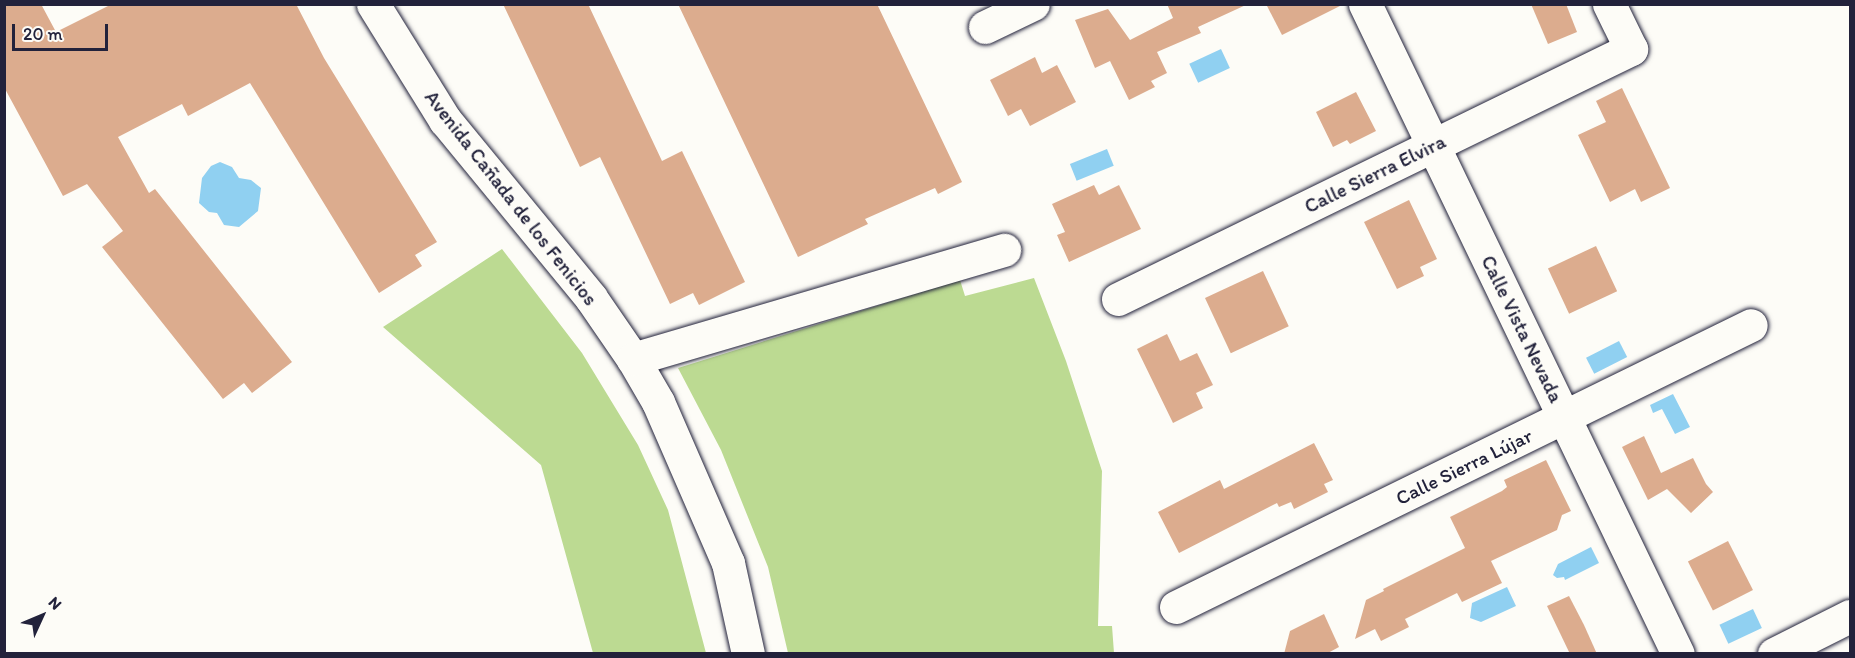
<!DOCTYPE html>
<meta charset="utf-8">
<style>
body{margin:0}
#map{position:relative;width:1855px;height:658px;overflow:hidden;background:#fdfcf7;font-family:Itim,sans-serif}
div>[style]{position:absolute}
.green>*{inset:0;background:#bcda92}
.water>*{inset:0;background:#90d0f1;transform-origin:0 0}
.building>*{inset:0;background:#dcac8e;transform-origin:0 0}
.roads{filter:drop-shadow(0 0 2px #22223b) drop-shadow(0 0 2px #22223b)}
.minor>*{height:33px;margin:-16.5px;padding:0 16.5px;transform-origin:16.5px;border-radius:16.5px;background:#fdfcf7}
span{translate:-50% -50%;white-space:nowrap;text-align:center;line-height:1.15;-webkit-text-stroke:5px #fdfcf7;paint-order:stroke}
.street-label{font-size:20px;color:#22223b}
.frame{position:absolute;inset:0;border:6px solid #22223b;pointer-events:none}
.north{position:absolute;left:12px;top:586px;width:60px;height:60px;-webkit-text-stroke:4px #fdfcf7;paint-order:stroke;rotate:46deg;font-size:16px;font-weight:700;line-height:24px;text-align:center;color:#22223b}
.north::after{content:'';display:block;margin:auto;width:21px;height:27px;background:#22223b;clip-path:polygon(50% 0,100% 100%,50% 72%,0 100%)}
.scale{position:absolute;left:12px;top:24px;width:96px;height:27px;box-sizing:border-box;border:3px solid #22223b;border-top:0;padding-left:8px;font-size:18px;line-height:21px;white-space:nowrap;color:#22223b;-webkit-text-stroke:4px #fdfcf7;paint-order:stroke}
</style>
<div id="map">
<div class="green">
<i style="clip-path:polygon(502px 249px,582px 353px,638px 445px,668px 510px,706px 653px,593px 653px,541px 465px,383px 327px)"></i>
<i style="clip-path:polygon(1034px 278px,1066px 361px,1102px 471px,1098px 626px,1112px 626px,1114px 653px,788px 653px,768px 567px,721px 450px,678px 368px,960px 280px,965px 296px)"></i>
</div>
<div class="water">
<i style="left:1221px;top:49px;width:21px;height:35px;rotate:65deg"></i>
<i style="left:1107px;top:149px;width:18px;height:40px;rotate:68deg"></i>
<i style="clip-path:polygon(220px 162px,232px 167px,239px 178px,251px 180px,261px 188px,258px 211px,239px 227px,224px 225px,217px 213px,209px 212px,199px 203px,202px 178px,211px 166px)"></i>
<i style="left:1619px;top:341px;width:18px;height:37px;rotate:63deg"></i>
<i style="clip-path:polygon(1673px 394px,1690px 427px,1675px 434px,1662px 409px,1653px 413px,1650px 405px)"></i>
<i style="clip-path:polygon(1591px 547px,1599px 563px,1565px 580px,1564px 577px,1557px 578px,1553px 575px,1558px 564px)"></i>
<i style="clip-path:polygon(1507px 587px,1516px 606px,1481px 622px,1470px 618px,1472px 603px)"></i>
<i style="left:1753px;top:609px;width:21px;height:37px;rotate:65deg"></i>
</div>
<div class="building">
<i style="clip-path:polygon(4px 4px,41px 4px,56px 32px,112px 4px,296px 4px,324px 58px,437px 242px,415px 255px,422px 266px,379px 293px,250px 83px,188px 116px,182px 104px,118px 137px,149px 193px,155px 189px,292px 362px,252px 393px,244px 383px,223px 399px,102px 247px,123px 231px,87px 184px,63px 196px,4px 87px)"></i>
<i style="clip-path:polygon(503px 4px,588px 4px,662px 161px,682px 151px,745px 282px,699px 305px,693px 293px,670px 304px,600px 157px,580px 167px)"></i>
<i style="clip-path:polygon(678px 4px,877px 4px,962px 182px,938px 194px,935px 188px,865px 219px,868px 224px,798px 257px)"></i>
<i style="clip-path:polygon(1167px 4px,1248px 4px,1198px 27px,1201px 33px,1157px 52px,1167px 73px,1151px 81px,1155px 87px,1129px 100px,1110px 61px,1095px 68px,1075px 20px,1108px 9px,1130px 40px,1173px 18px)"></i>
<i style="clip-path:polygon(1266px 4px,1344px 4px,1282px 35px)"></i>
<i style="clip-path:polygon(1531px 4px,1566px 4px,1577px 32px,1548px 44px)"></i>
<i style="clip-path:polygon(1035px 57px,1042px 73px,1057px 65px,1076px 102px,1030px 126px,1021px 109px,1008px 116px,990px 80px)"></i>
<i style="clip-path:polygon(1622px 88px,1670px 188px,1641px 202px,1635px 189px,1610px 202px,1578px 135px,1606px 122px,1596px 101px)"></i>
<i style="clip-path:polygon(1356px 92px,1376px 131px,1350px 144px,1347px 140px,1333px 147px,1316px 112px)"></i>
<i style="clip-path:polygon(1094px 185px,1099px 195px,1119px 185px,1141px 229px,1069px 262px,1057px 235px,1065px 232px,1052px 204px)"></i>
<i style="clip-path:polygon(1409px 200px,1437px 259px,1420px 267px,1424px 276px,1397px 289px,1364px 222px)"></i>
<i style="left:1596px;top:246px;width:50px;height:53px;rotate:65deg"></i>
<i style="left:1263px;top:271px;width:61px;height:64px;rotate:65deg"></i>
<i style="clip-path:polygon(1167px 334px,1180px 361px,1197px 353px,1213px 385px,1196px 393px,1203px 408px,1173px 423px,1137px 349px)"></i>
<i style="clip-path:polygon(1644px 436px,1661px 473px,1693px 458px,1706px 484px,1713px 492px,1691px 513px,1667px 489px,1648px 500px,1622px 447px)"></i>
<i style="clip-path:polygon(1314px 443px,1333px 480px,1324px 484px,1328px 492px,1294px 509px,1291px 502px,1279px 507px,1277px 503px,1179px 553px,1158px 512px,1220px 480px,1224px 489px)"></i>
<i style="clip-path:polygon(1546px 460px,1571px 511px,1562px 515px,1557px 530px,1491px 561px,1502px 583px,1462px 602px,1457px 593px,1405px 619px,1409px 627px,1381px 641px,1375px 629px,1355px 639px,1366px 600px,1384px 591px,1383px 589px,1465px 548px,1450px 517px,1502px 491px,1507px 487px,1504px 480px)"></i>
<i style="left:1728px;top:541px;width:55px;height:45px;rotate:63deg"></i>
<i style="clip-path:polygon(1569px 596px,1584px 625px,1597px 654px,1570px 654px,1547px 606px)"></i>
<i style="clip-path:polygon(1324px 614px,1339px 647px,1326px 654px,1284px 654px,1290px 631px)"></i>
</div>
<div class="roads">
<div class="minor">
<i style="left:373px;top:4px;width:137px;rotate:58.2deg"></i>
<i style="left:445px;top:120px;width:230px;rotate:50.6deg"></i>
<i style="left:591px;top:298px;width:74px;rotate:55.5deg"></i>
<i style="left:633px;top:359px;width:50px;rotate:59.8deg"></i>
<i style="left:658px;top:402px;width:176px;rotate:66.5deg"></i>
<i style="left:728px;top:563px;width:93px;rotate:77.6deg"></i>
<i style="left:1365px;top:4px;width:721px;rotate:64.29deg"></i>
<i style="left:985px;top:27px;width:53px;rotate:-25.6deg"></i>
<i style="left:1118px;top:299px;width:571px;rotate:-25.98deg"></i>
<i style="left:1631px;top:49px;width:50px;rotate:-116.1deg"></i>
<i style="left:633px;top:359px;width:387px;rotate:-16.4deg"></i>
<i style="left:1176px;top:607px;width:640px;rotate:-26.12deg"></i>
<i style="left:1774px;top:654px;width:85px;rotate:-26.6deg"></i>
</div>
</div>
<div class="street-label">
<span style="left:1375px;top:174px;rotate:-26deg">Calle Sierra Elvira</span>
<span style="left:511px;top:198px;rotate:52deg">Avenida Cañada de los Fenicios</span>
<span style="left:1522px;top:329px;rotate:64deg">Calle Vista Nevada</span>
<span style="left:1464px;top:467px;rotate:-26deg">Calle Sierra Lújar</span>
</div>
<div class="frame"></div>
<div class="north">N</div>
<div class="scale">20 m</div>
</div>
